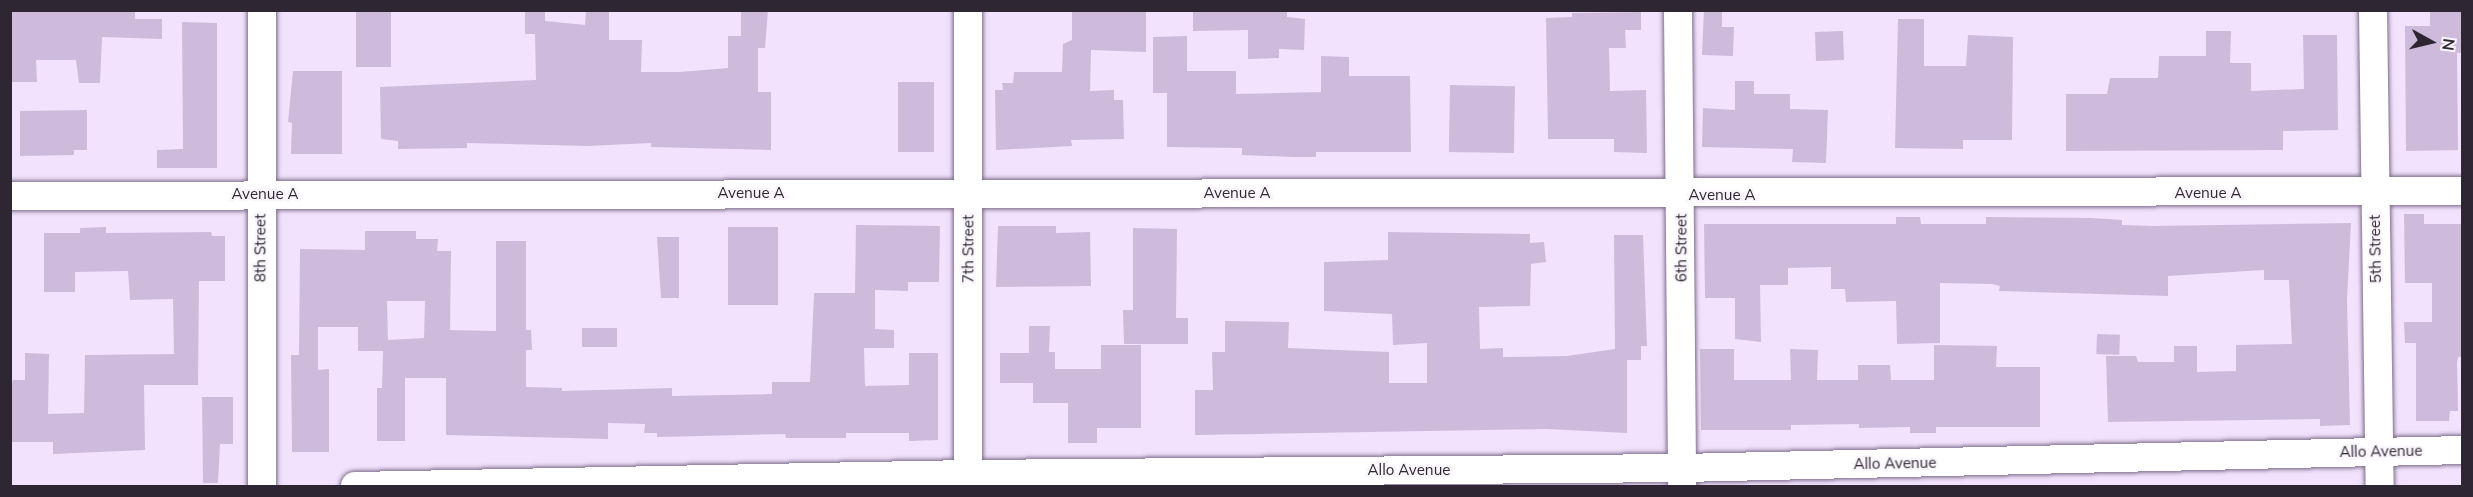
<!DOCTYPE html>
<style>
body{margin:0}
#map{position:relative;width:2473px;height:497px;overflow:hidden;background:#f2e2fd;font-family:Mulish,sans-serif}
div>[style]{position:absolute}
.building>*{inset:0;background:#cebbdb;transform-origin:0 0}
.roads{filter:drop-shadow(0 0 2px #7e6d8a) drop-shadow(0 0 2px #7e6d8a)}
.minor>*{height:28px;margin:-14px;padding:0 14px;transform-origin:14px;border-radius:14px;background:#fff}
span{translate:-50% -50%;white-space:nowrap;text-align:center;line-height:1.15;-webkit-text-stroke:4.5px #f9f5fb;paint-order:stroke}
.street-label{font-size:15px;color:#2e2733}
.frame{position:absolute;inset:0;border:12px solid #2e2733;pointer-events:none}
.north{position:absolute;left:2401px;top:12px;width:60px;height:60px;-webkit-text-stroke:4px #f9f5fb;paint-order:stroke;rotate:98deg;font-size:16px;font-weight:700;line-height:24px;text-align:center;color:#2e2733}
.north::after{content:'';display:block;margin:auto;width:21px;height:27px;background:#2e2733;clip-path:polygon(50% 0,100% 100%,50% 72%,0 100%)}
</style>
<div id="map">
<div class="building">
<i style="clip-path:polygon(10px 10px,135px 10px,135px 19px,162px 19px,162px 39px,102px 37px,100px 83px,79px 83px,76px 60px,36px 60px,37px 82px,10px 82px)"></i>
<i style="left:356px;top:10px;width:35px;height:57px"></i>
<i style="clip-path:polygon(586px 10px,609px 10px,609px 40px,642px 40px,641px 72px,680px 72px,728px 68px,728px 36px,741px 36px,741px 10px,768px 10px,765px 48px,758px 48px,758px 92px,771px 92px,771px 150px,651px 147px,651px 143px,588px 146px,467px 143px,467px 148px,398px 149px,398px 141px,381px 139px,380px 87px,536px 80px,535px 34px,525px 34px,525px 12px,545px 11px,545px 21px,585px 25px)"></i>
<i style="clip-path:polygon(1193px 10px,1287px 10px,1287px 17px,1305px 19px,1304px 50px,1279px 49px,1279px 58px,1248px 59px,1248px 30px,1193px 31px)"></i>
<i style="clip-path:polygon(1704px 10px,1722px 10px,1722px 27px,1734px 27px,1733px 56px,1702px 55px)"></i>
<i style="clip-path:polygon(2430px 10px,2463px 10px,2463px 53px,2457px 53px,2458px 150px,2406px 151px,2405px 26px,2430px 26px)"></i>
<i style="clip-path:polygon(1072px 11px,1146px 11px,1146px 52px,1091px 50px,1090px 91px,1114px 90px,1114px 100px,1123px 100px,1124px 139px,1071px 140px,1072px 146px,996px 150px,995px 90px,1003px 90px,1002px 83px,1013px 83px,1014px 72px,1062px 72px,1063px 44px,1072px 40px)"></i>
<i style="clip-path:polygon(1641px 12px,1641px 30px,1625px 30px,1626px 48px,1609px 48px,1610px 91px,1646px 90px,1647px 153px,1614px 152px,1614px 139px,1548px 139px,1546px 18px,1572px 17px,1572px 13px)"></i>
<i style="clip-path:polygon(1898px 19px,1924px 19px,1924px 66px,1966px 66px,1968px 35px,2013px 37px,2012px 140px,1963px 140px,1963px 149px,1895px 148px)"></i>
<i style="clip-path:polygon(182px 22px,217px 23px,217px 168px,157px 168px,157px 150px,183px 149px)"></i>
<i style="left:1843px;top:31px;width:29px;height:28px;rotate:88deg"></i>
<i style="clip-path:polygon(2206px 31px,2231px 31px,2230px 63px,2251px 63px,2251px 91px,2304px 89px,2303px 35px,2337px 35px,2338px 130px,2283px 131px,2283px 150px,2066px 151px,2066px 94px,2107px 94px,2110px 78px,2158px 78px,2159px 56px,2206px 56px)"></i>
<i style="clip-path:polygon(1187px 36px,1187px 71px,1236px 71px,1236px 94px,1321px 92px,1321px 56px,1349px 57px,1349px 76px,1410px 76px,1411px 152px,1316px 152px,1316px 157px,1293px 157px,1242px 155px,1242px 148px,1167px 147px,1167px 93px,1153px 93px,1153px 37px)"></i>
<i style="clip-path:polygon(293px 71px,342px 71px,342px 154px,291px 154px,292px 123px,288px 122px)"></i>
<i style="clip-path:polygon(1735px 81px,1754px 81px,1754px 94px,1790px 94px,1790px 109px,1828px 110px,1826px 163px,1792px 162px,1793px 149px,1702px 147px,1703px 108px,1735px 110px)"></i>
<i style="left:898px;top:82px;width:36px;height:70px"></i>
<i style="left:1450px;top:85px;width:65px;height:67px;rotate:1deg"></i>
<i style="clip-path:polygon(87px 110px,87px 150px,74px 150px,74px 155px,20px 156px,20px 111px)"></i>
<i style="clip-path:polygon(2404px 214px,2424px 214px,2424px 224px,2463px 224px,2463px 356px,2458px 357px,2457px 363px,2458px 411px,2450px 411px,2449px 421px,2416px 421px,2416px 343px,2405px 343px,2404px 322px,2432px 322px,2432px 283px,2405px 283px)"></i>
<i style="clip-path:polygon(1896px 217px,1920px 217px,1921px 224px,1986px 224px,1986px 217px,2092px 218px,2122px 220px,2122px 225px,2153px 226px,2351px 223px,2347px 299px,2350px 425px,2320px 426px,2320px 419px,2108px 422px,2106px 356px,2136px 356px,2138px 362px,2174px 362px,2174px 346px,2197px 346px,2197px 372px,2236px 371px,2236px 345px,2292px 344px,2289px 280px,2264px 280px,2264px 270px,2168px 276px,2168px 296px,1999px 291px,2000px 286px,1992px 284px,1940px 283px,1940px 343px,1897px 344px,1896px 301px,1846px 302px,1845px 289px,1831px 289px,1831px 267px,1788px 268px,1788px 285px,1760px 285px,1761px 342px,1735px 339px,1735px 298px,1705px 298px,1704px 224px,1896px 224px)"></i>
<i style="clip-path:polygon(evenodd,856px 225px,940px 226px,939px 282px,908px 282px,908px 291px,875px 290px,875px 329px,894px 330px,894px 348px,864px 348px,865px 386px,909px 385px,909px 353px,938px 353px,938px 440px,909px 441px,909px 433px,846px 433px,846px 438px,786px 438px,785px 434px,657px 437px,657px 433px,644px 433px,645px 424px,608px 423px,608px 439px,446px 435px,446px 378px,405px 378px,405px 441px,377px 441px,377px 388px,382px 388px,383px 351px,358px 351px,358px 327px,318px 327px,318px 370px,329px 369px,329px 452px,292px 452px,291px 355px,299px 355px,300px 249px,365px 250px,365px 231px,416px 231px,416px 239px,438px 239px,437px 251px,451px 251px,450px 330px,496px 331px,496px 241px,526px 241px,526px 330px,531px 330px,532px 350px,526px 350px,526px 387px,562px 388px,562px 391px,672px 388px,672px 396px,772px 394px,772px 382px,810px 382px,814px 293px,855px 293px,856px 225px,387px 301px,425px 301px,424px 338px,388px 340px,387px 301px)"></i>
<i style="clip-path:polygon(998px 226px,1056px 226px,1056px 233px,1090px 232px,1091px 286px,996px 287px)"></i>
<i style="clip-path:polygon(106px 227px,106px 233px,211px 232px,212px 236px,225px 236px,225px 281px,199px 281px,198px 385px,144px 385px,145px 450px,53px 454px,53px 442px,10px 442px,10px 388px,13px 380px,25px 380px,25px 353px,49px 354px,48px 414px,84px 413px,85px 355px,174px 354px,173px 299px,130px 300px,128px 271px,75px 272px,75px 292px,44px 292px,44px 233px,80px 233px,80px 228px)"></i>
<i style="left:778px;top:227px;width:78px;height:50px;rotate:90deg"></i>
<i style="clip-path:polygon(1133px 228px,1177px 229px,1176px 318px,1188px 318px,1188px 344px,1124px 344px,1123px 310px,1133px 310px)"></i>
<i style="clip-path:polygon(1388px 232px,1530px 234px,1530px 243px,1544px 242px,1546px 262px,1531px 264px,1530px 306px,1479px 307px,1480px 349px,1503px 348px,1503px 357px,1567px 356px,1615px 349px,1614px 235px,1643px 235px,1647px 346px,1641px 346px,1641px 360px,1627px 360px,1627px 433px,1547px 429px,1195px 435px,1195px 390px,1213px 390px,1212px 352px,1225px 352px,1225px 321px,1289px 322px,1288px 348px,1389px 352px,1389px 383px,1427px 383px,1427px 343px,1393px 345px,1392px 314px,1324px 311px,1324px 262px,1388px 260px)"></i>
<i style="clip-path:polygon(657px 237px,679px 237px,679px 298px,661px 298px)"></i>
<i style="clip-path:polygon(1029px 326px,1050px 326px,1049px 352px,1055px 352px,1055px 369px,1101px 369px,1101px 345px,1141px 345px,1141px 428px,1097px 428px,1097px 443px,1068px 443px,1068px 403px,1033px 403px,1033px 383px,1000px 383px,1000px 353px,1029px 353px)"></i>
<i style="left:617px;top:328px;width:19px;height:35px;rotate:90deg"></i>
<i style="left:2097px;top:334px;width:23px;height:20px;rotate:2deg"></i>
<i style="clip-path:polygon(1934px 345px,1997px 346px,1996px 367px,2040px 367px,2040px 427px,1936px 427px,1936px 433px,1910px 433px,1910px 427px,1859px 428px,1859px 424px,1791px 425px,1791px 430px,1701px 430px,1700px 349px,1734px 349px,1734px 380px,1791px 380px,1790px 349px,1818px 350px,1817px 380px,1858px 380px,1858px 365px,1890px 365px,1891px 380px,1934px 380px)"></i>
<i style="clip-path:polygon(202px 397px,233px 397px,233px 444px,220px 444px,218px 483px,203px 483px)"></i>
</div>
<div class="roads">
<div class="minor">
<i style="left:968px;top:10px;width:476px;rotate:90deg"></i>
<i style="left:1678px;top:10px;width:476px;rotate:89.5deg"></i>
<i style="left:2373px;top:10px;width:476px;rotate:89.2deg"></i>
<i style="left:10px;top:196px;width:2452px;rotate:-0.12deg"></i>
<i style="left:262px;top:486px;width:476px;rotate:-90deg"></i>
<i style="left:355px;top:486px;width:612px;rotate:-1.12deg"></i>
<i style="left:967px;top:474px;width:715px;rotate:-0.48deg"></i>
<i style="left:1682px;top:468px;width:780px;rotate:-1.32deg"></i>
</div>
</div>
<div class="street-label">
<span style="left:751px;top:193px">Avenue A</span>
<span style="left:1237px;top:193px">Avenue A</span>
<span style="left:2208px;top:193px">Avenue A</span>
<span style="left:265px;top:194px">Avenue A</span>
<span style="left:1722px;top:195px">Avenue A</span>
<span style="left:260px;top:248px;rotate:-90deg">8th Street</span>
<span style="left:1681px;top:248px;rotate:-90deg">6th Street</span>
<span style="left:968px;top:249px;rotate:-90deg">7th Street</span>
<span style="left:2375px;top:249px;rotate:-91deg">5th Street</span>
<span style="left:2381px;top:451px;rotate:-1deg">Allo Avenue</span>
<span style="left:1895px;top:463px;rotate:-1deg">Allo Avenue</span>
<span style="left:1409px;top:470px">Allo Avenue</span>
</div>
<div class="frame"></div>
<div class="north">N</div>
</div>
